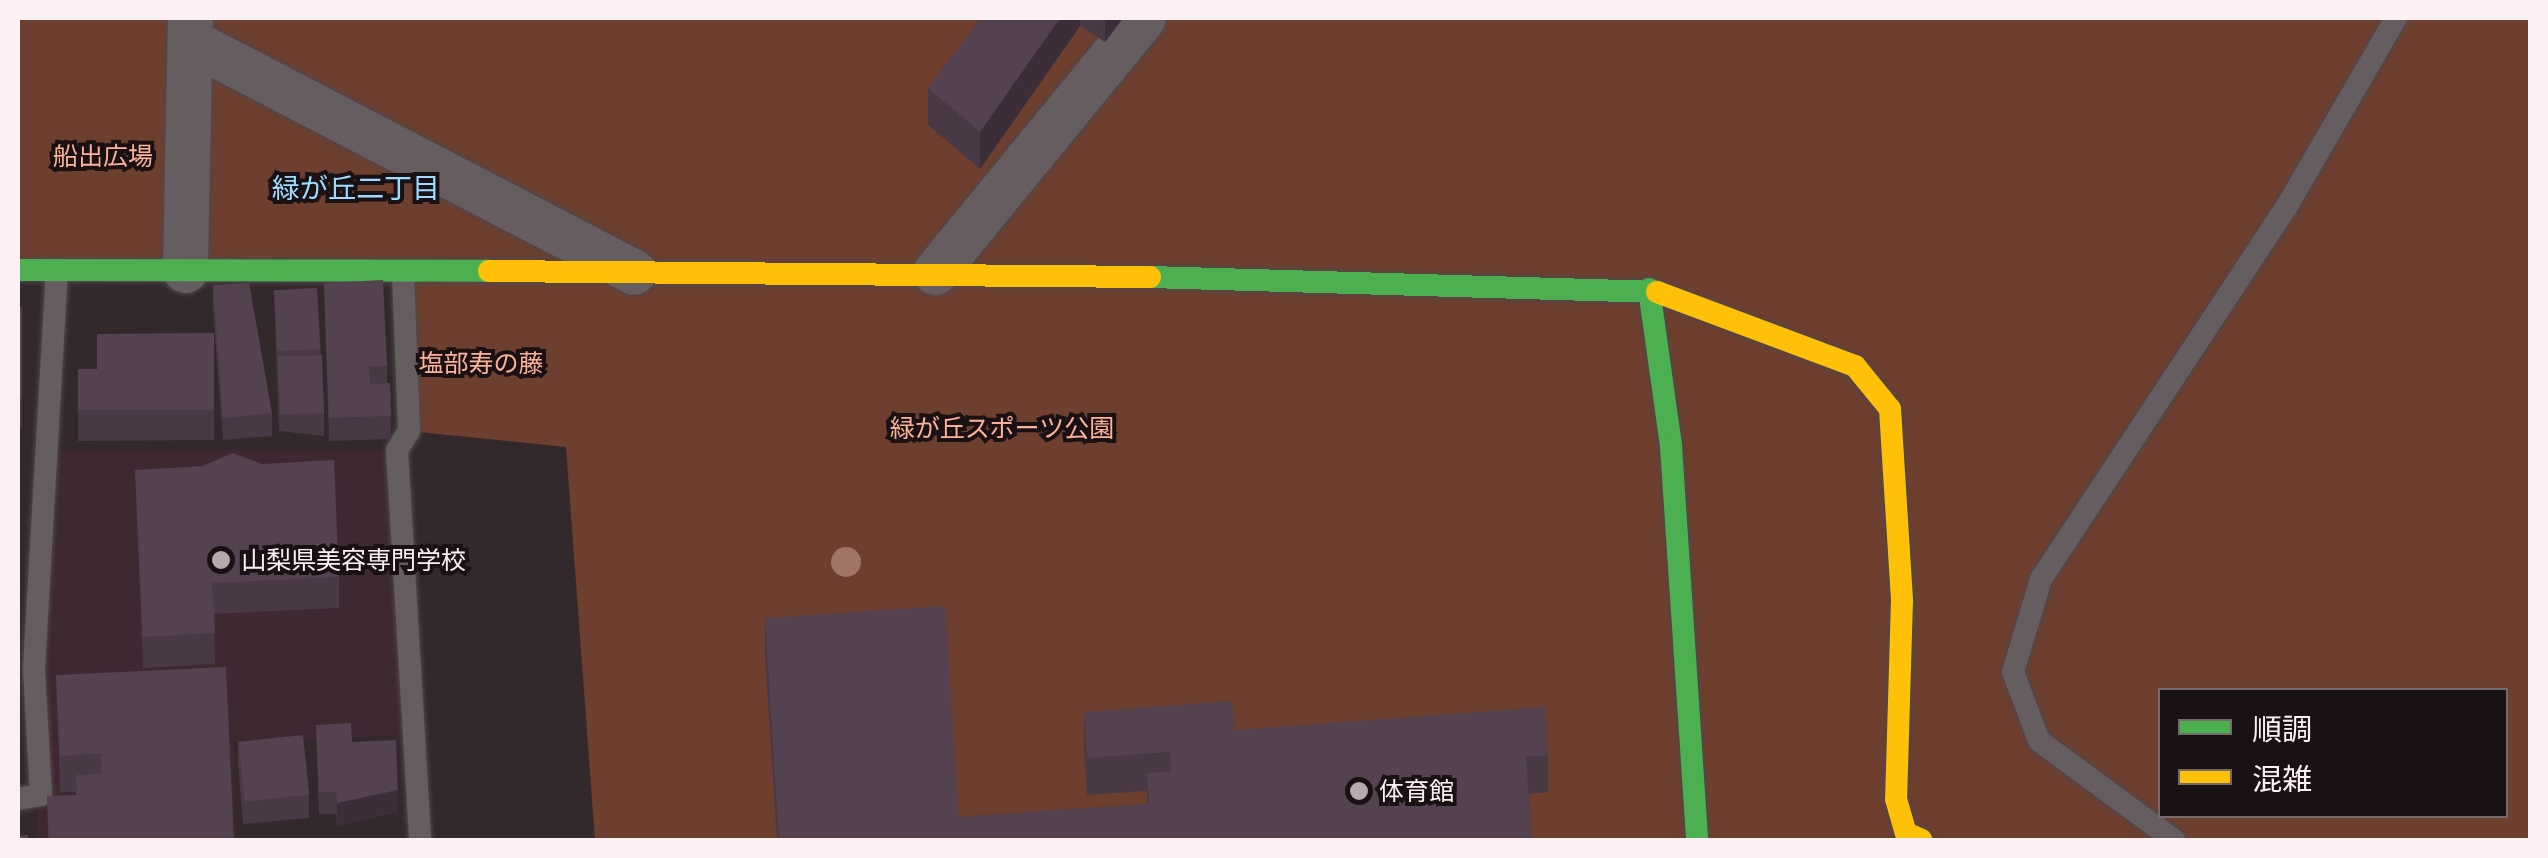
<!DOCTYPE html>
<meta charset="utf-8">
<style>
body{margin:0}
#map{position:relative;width:2548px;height:858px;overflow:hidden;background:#33292d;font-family:Raleway,"Noto Sans JP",sans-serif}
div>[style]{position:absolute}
.built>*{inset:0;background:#3e2831}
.green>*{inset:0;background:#6e3f2f}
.roads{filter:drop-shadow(0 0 2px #4f474a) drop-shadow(0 0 2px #4f474a)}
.lane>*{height:22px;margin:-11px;padding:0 11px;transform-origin:11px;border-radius:11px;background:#655d60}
.street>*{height:45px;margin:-22.5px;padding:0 22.5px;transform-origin:22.5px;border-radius:22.5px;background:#655d60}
.fast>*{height:22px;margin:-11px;padding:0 11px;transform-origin:11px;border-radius:11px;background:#4caf50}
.slow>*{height:22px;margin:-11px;padding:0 11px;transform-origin:11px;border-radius:11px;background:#ffc107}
.trees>*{width:30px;height:30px;margin:-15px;border-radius:50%;background:#a27467}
.wall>*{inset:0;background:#483945;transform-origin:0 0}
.shaded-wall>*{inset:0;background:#3b2e38}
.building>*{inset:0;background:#544250;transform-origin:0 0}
.dots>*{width:28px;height:28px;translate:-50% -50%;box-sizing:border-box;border:5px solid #191114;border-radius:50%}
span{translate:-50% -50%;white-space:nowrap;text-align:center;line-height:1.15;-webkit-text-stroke:8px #191114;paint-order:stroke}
.park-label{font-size:25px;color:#fdb297}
.poi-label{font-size:25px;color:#fdf0f4}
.left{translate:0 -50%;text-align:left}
.neighbourhood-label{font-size:28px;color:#9ddbff}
.frame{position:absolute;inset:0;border:20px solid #fdf0f4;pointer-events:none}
.legend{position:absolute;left:2158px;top:688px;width:350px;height:130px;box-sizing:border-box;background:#191114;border:2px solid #746a6e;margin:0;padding:12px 18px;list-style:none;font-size:30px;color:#fdf0f4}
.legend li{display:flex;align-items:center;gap:20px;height:50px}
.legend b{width:50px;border:2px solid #746a6e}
</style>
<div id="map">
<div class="built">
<i style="clip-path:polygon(397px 450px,412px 735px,233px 742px,236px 840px,37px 840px,44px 451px)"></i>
</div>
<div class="green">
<i style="clip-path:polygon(evenodd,18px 18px,2530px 18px,2530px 840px,595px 840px,566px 447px,409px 431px,402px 273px,18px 270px,18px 18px,2160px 690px,2506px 690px,2506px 816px,2160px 816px,2160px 690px)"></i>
</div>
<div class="roads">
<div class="lane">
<i style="left:403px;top:273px;width:158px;rotate:87.8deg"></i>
<i style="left:409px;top:431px;width:22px;rotate:122deg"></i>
<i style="left:397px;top:450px;width:391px;rotate:86.6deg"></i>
<i style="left:18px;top:799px;width:23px;rotate:-10deg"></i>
<i style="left:41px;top:795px;width:127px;rotate:-93.2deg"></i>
<i style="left:34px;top:668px;width:399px;rotate:-86.7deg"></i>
<i style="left:2174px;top:840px;width:167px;rotate:-143.7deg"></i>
<i style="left:2039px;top:741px;width:74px;rotate:-110.6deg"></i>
<i style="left:2013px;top:672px;width:97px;rotate:-73.2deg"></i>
<i style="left:2041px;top:579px;width:447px;rotate:-56.6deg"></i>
<i style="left:2287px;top:206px;width:217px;rotate:-59.9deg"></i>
</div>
<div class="street">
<i style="left:190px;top:41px;width:500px;rotate:27.49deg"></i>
<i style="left:185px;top:270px;width:252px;rotate:-88.9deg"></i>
<i style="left:935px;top:272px;width:328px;rotate:-50.7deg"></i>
</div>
<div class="fast">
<i style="left:18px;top:270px;width:471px;rotate:0.1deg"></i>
<i style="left:1150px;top:277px;width:507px;rotate:1.69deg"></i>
<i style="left:1649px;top:289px;width:159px;rotate:82deg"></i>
<i style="left:1671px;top:446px;width:395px;rotate:86.2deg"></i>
</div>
<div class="slow">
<i style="left:489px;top:271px;width:661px;rotate:0.52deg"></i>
<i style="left:1657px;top:292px;width:211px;rotate:20.5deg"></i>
<i style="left:1855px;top:366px;width:55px;rotate:50.9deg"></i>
<i style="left:1890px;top:409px;width:191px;rotate:86.4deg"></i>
<i style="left:1902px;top:600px;width:199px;rotate:91.7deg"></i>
<i style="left:1896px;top:799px;width:35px;rotate:74deg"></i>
<i style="left:1906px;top:833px;width:17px;rotate:24deg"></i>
</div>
</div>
<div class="trees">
<i style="left:846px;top:562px"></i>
</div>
<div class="wall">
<i style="clip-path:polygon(981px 18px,1123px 18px,1105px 42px,1080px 26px,980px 169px,928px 125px,928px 88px)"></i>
<i style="clip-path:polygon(324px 283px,387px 366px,387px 383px,390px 383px,391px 439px,329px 441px)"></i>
<i style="clip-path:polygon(213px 285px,272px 413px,272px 436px,223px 440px,213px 308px)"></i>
<i style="clip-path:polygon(317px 288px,324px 413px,324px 436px,279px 431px,274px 291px)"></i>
<i style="left:18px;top:307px;width:4px;height:122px"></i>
<i style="clip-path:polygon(214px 333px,214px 440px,78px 441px,78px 369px,97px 369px)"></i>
<i style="clip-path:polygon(135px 470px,339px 577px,339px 608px,214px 614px,215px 664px,143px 668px)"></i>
<i style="clip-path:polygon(765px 618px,959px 817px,1147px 804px,1147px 791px,1087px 795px,1084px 749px,1084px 712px,1235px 730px,1548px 755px,1548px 792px,1529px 794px,1532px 840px,777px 840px,765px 655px)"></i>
<i style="clip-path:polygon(56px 675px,234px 840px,48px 840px,47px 796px,76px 795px,76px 792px,60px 792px)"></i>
<i style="clip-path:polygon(316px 725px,352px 742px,398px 812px,337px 826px,336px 814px,319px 814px)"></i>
<i style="clip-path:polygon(238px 741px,309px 795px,309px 818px,243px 824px,238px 764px)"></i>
</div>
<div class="shaded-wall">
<i style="clip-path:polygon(1060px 18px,1080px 18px,1080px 26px,980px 169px,980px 132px)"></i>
<i style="clip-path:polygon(1105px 18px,1123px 18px,1105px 42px)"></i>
<i style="clip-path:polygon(398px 790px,398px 812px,337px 826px,337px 803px)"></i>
</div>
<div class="building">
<i style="clip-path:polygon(981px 18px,1060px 18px,980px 132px,928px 88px)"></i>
<i style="clip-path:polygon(383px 280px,387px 366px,369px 366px,370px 384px,390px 383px,391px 416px,329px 418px,324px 283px)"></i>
<i style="clip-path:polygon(249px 283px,272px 413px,223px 418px,213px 285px)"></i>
<i style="left:317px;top:288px;width:61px;height:43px;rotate:87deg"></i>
<i style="left:18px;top:307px;width:4px;height:91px"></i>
<i style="clip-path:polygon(214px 333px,214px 410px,78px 410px,78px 369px,97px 369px,97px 334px)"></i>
<i style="left:322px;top:355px;width:58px;height:44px;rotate:88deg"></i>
<i style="clip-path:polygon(232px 453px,262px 464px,334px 460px,339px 577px,212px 583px,215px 633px,143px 637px,135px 470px,203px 466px)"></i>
<i style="clip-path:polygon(945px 606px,959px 817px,1149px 804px,1147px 773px,1171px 772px,1170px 752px,1087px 758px,1084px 712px,1232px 701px,1235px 730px,1545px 707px,1548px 755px,1526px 757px,1532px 840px,779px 840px,765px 618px)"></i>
<i style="clip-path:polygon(226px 667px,234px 840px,49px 840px,47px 796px,77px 795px,76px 775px,102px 774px,101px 753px,60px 756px,56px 675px)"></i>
<i style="clip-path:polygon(351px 723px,352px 742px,396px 740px,398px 790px,337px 803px,336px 792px,319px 792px,316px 725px)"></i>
<i style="left:303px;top:735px;width:60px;height:65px;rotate:84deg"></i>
<i style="clip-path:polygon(28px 835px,28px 840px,18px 840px,18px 836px)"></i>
</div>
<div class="dots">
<i style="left:221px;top:560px;background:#b6aaae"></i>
<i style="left:1359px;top:791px;background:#b6aaae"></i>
</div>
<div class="park-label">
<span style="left:103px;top:156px">船出広場</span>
<span style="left:481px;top:363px">塩部寿の藤</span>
<span style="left:1002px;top:428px">緑が丘スポーツ公園</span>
</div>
<div class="poi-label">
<span class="left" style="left:241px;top:560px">山梨県美容専門学校</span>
<span class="left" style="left:1379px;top:791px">体育館</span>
</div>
<div class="neighbourhood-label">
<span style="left:356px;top:189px">緑が丘二丁目</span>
</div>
<div class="frame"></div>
<ul class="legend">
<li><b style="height:12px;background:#4caf50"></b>順調</li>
<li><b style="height:12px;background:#ffc107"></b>混雑</li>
</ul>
</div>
